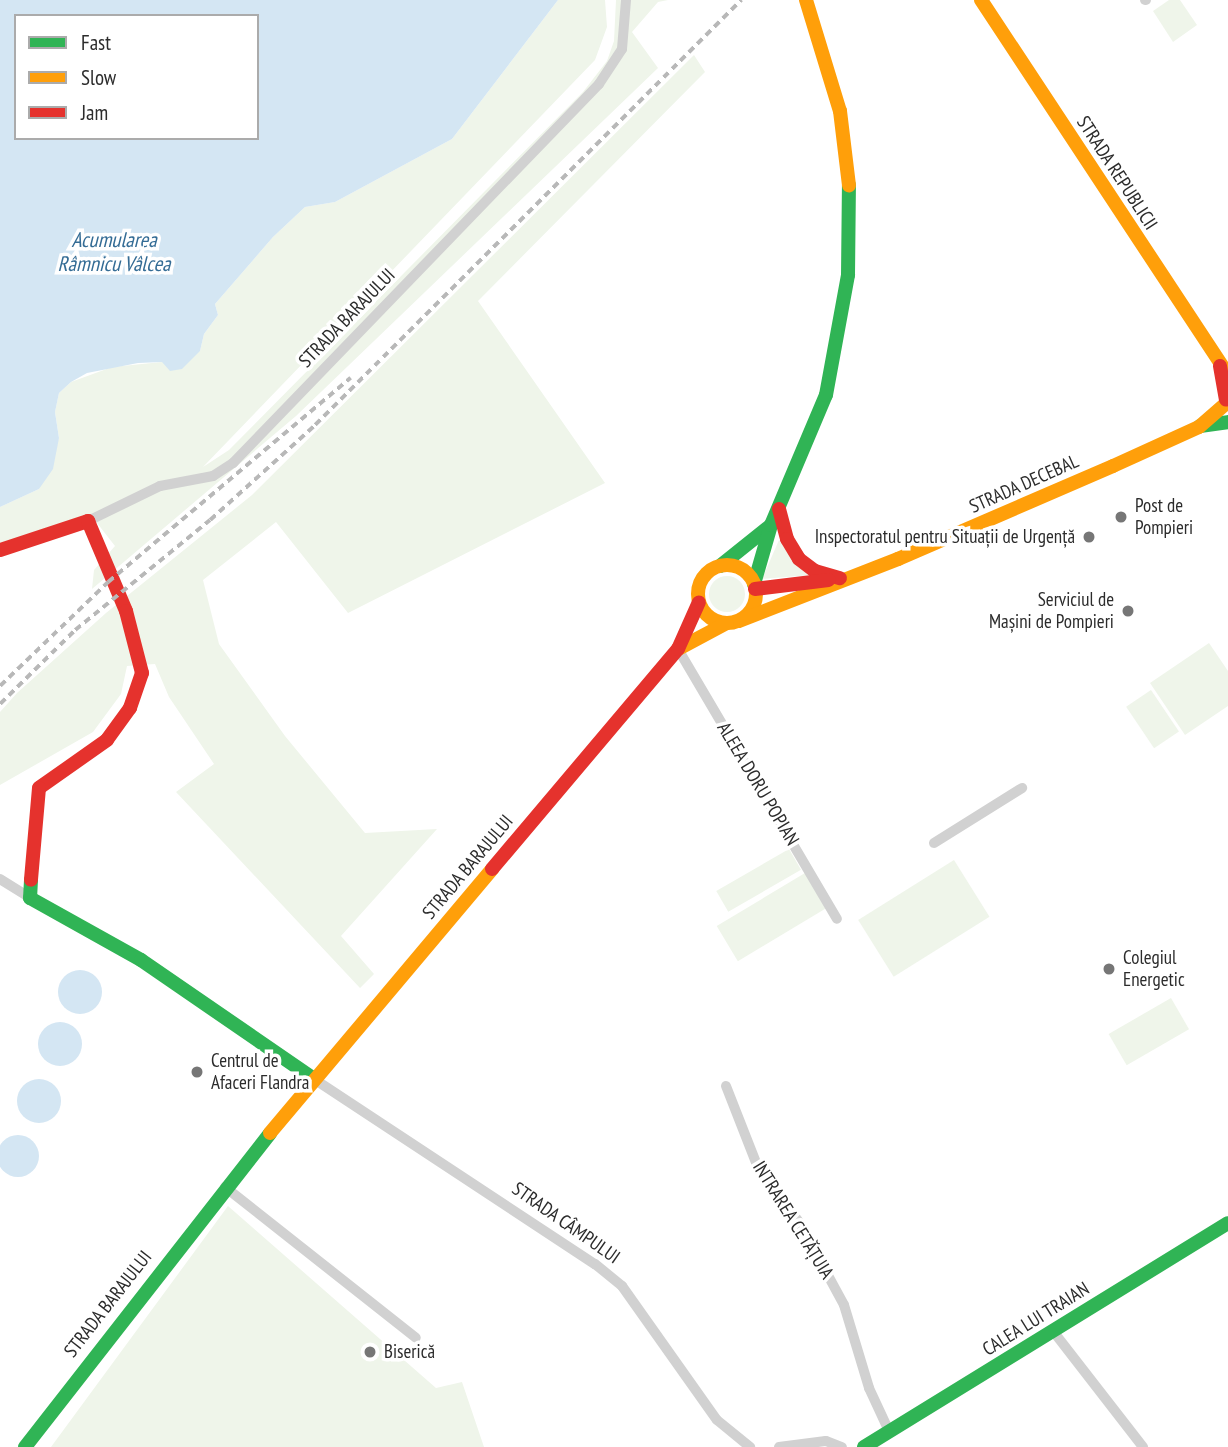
<!DOCTYPE html>
<meta charset="utf-8">
<style>
body{margin:0}
#map{position:relative;width:1228px;height:1447px;overflow:hidden;background:#fff;font-family:"PT Sans Narrow",sans-serif}
div>[style]{position:absolute}
.green>*{inset:0;background:#eff5ea;transform-origin:0 0}
.round{border-radius:50%}
.water>*{inset:0;background:#d4e6f3}
.street>*{height:10px;margin:-5px;padding:0 5px;transform-origin:5px;border-radius:5px;background:#d1d1d1}
.fast>*{height:14px;margin:-7px;padding:0 7px;transform-origin:7px;border-radius:7px;background:#30b455}
.slow>*{height:14px;margin:-7px;padding:0 7px;transform-origin:7px;border-radius:7px;background:#ff9f0a}
.slow>.ring{margin:-7px;padding:0;box-sizing:content-box;background:none;border:14px solid #ff9f0a;border-radius:50%}
.jam>*{height:14px;margin:-7px;padding:0 7px;transform-origin:7px;border-radius:7px;background:#e5322d}
.rail>*{height:3.5px;margin-top:-1.75px;transform-origin:0;background:repeating-linear-gradient(90deg,#b8b8b8 0 7px,transparent 0 12px)}
.dots>*{width:19px;height:19px;translate:-50% -50%;box-sizing:border-box;border:4px solid #fff;border-radius:50%}
span{translate:-50% -50%;white-space:nowrap;text-align:center;line-height:1.15;-webkit-text-stroke:7px #fff;paint-order:stroke}
.street-label{font-size:19px;color:#2c2c2c}
.poi-label{font-size:19px;color:#2c2c2c}
.left{translate:0 -50%;text-align:left}
.right{translate:-100% -50%;text-align:right}
.water-label{font-size:21px;color:#346c95;font-style:italic}
.legend{position:absolute;left:14px;top:14px;width:245px;height:126px;box-sizing:border-box;background:#fff;border:2px solid #ababab;margin:0;padding:9px 12px;list-style:none;font-size:21px;color:#2c2c2c}
.legend li{display:flex;align-items:center;gap:14px;height:35px}
.legend b{width:35px;border:2px solid #ababab}
</style>
<div id="map">
<div class="green">
<i style="clip-path:polygon(558px 0,605px 0,607px 27px,595px 60px,203px 467px,229px 450px,583px 92px,607px 61px,614px 41px,616px 0,668px 0,658px 2px,632px 32px,658px 68px,296px 416px,92px 589px,94px 570px,115px 546px,90px 514px,0 544px,0 507px,39px 489px,59px 438px,55px 412px,59px 393px,71px 382px,112px 367px,162px 362px,200px 351px,204px 334px,218px 315px,215px 304px,273px 237px,305px 207px,335px 202px,452px 139px)"></i>
<i style="clip-path:polygon(1169px 0,1180px 0,1197px 25px,1173px 42px,1153px 11px)"></i>
<i style="clip-path:polygon(694px 55px,705px 72px,478px 301px,605px 483px,348px 613px,276px 522px,203px 580px,219px 644px,285px 736px,365px 833px,437px 829px,341px 936px,374px 974px,360px 988px,176px 792px,214px 764px,169px 697px,155px 664px,127px 666px,121px 694px,93px 732px,0 785px,0 712px,17px 693px,106px 613px,252px 495px)"></i>
<i style="clip-path:polygon(779px 540px,811px 575px,762px 579px)"></i>
<i class="round" style="left:709px;top:576px;width:36px;height:36px"></i>
<i style="clip-path:polygon(1209px 643px,1228px 671px,1228px 706px,1185px 735px,1150px 683px)"></i>
<i style="left:1151px;top:690px;width:50px;height:30px;rotate:56deg"></i>
<i style="left:789px;top:849px;width:24px;height:84px;rotate:60deg"></i>
<i style="left:954px;top:860px;width:67px;height:113px;rotate:58deg"></i>
<i style="left:805px;top:873px;width:41px;height:103px;rotate:59deg"></i>
<i style="left:1171px;top:998px;width:36px;height:72px;rotate:60deg"></i>
<i style="clip-path:polygon(228px 1206px,436px 1388px,462px 1382px,484px 1447px,51px 1447px)"></i>
</div>
<div class="water">
<i style="clip-path:polygon(evenodd,0 0,558px 0,452px 139px,335px 202px,305px 207px,273px 237px,215px 304px,218px 315px,204px 334px,200px 351px,182px 369px,170px 371px,162px 362px,138px 363px,87px 373px,71px 382px,59px 393px,55px 412px,59px 438px,53px 469px,39px 489px,0 507px,0 0,16px 16px,257px 16px,257px 138px,16px 138px,16px 16px)"></i>
<i class="round" style="left:58px;top:970px;width:44px;height:44px"></i>
<i class="round" style="left:38px;top:1022px;width:44px;height:44px"></i>
<i class="round" style="left:17px;top:1079px;width:44px;height:44px"></i>
<i class="round" style="left:-3px;top:1135px;width:42px;height:42px"></i>
</div>
<div class="street">
<i style="left:1145px;top:0;width:1px"></i>
<i style="left:88px;top:521px;width:80px;rotate:-25.9deg"></i>
<i style="left:160px;top:486px;width:54px;rotate:-10.7deg"></i>
<i style="left:213px;top:476px;width:24px;rotate:-33deg"></i>
<i style="left:233px;top:463px;width:527px;rotate:-46deg"></i>
<i style="left:599px;top:84px;width:42px;rotate:-56.7deg"></i>
<i style="left:622px;top:49px;width:49px;rotate:-85.3deg"></i>
<i style="left:678px;top:649px;width:313px;rotate:59.5deg"></i>
<i style="left:934px;top:843px;width:104px;rotate:-32deg"></i>
<i style="left:0;top:879px;width:36px;rotate:32deg"></i>
<i style="left:314px;top:1079px;width:336px;rotate:33.4deg"></i>
<i style="left:595px;top:1264px;width:35px;rotate:39deg"></i>
<i style="left:622px;top:1286px;width:164px;rotate:54.7deg"></i>
<i style="left:717px;top:1420px;width:43px;rotate:39.3deg"></i>
<i style="left:726px;top:1086px;width:85px;rotate:68.6deg"></i>
<i style="left:757px;top:1165px;width:71px;rotate:53.6deg"></i>
<i style="left:799px;top:1222px;width:94px;rotate:61.5deg"></i>
<i style="left:844px;top:1305px;width:87px;rotate:73.2deg"></i>
<i style="left:869px;top:1388px;width:47px;rotate:65.1deg"></i>
<i style="left:225px;top:1187px;width:243px;rotate:38.3deg"></i>
<i style="left:1053px;top:1331px;width:147px;rotate:52.2deg"></i>
<i style="left:779px;top:1447px;width:47px;rotate:-7.3deg"></i>
<i style="left:826px;top:1441px;width:17px;rotate:21deg"></i>
</div>
<div class="fast">
<i style="left:1200px;top:426px;width:28px;rotate:-8deg"></i>
<i style="left:720px;top:566px;width:64px;rotate:-38.7deg"></i>
<i style="left:754px;top:584px;width:61px;rotate:-73.9deg"></i>
<i style="left:771px;top:525px;width:141px;rotate:-67.1deg"></i>
<i style="left:826px;top:395px;width:122px;rotate:-79.6deg"></i>
<i style="left:848px;top:275px;width:90px;rotate:-89.4deg"></i>
<i style="left:31px;top:880px;width:18px;rotate:93deg"></i>
<i style="left:30px;top:898px;width:127px;rotate:29.2deg"></i>
<i style="left:141px;top:960px;width:210px;rotate:34.5deg"></i>
<i style="left:25px;top:1447px;width:398px;rotate:-52deg"></i>
<i style="left:864px;top:1447px;width:427px;rotate:-31.6deg"></i>
</div>
<div class="slow">
<i style="left:806px;top:0;width:116px;rotate:73deg"></i>
<i style="left:840px;top:111px;width:75px;rotate:83.1deg"></i>
<i style="left:981px;top:0;width:448px;rotate:56.6deg"></i>
<i class="ring" style="left:698px;top:565px;width:44px;height:44px"></i>
<i style="left:739px;top:621px;width:171px;rotate:-21.3deg"></i>
<i style="left:898px;top:559px;width:234px;rotate:-23.4deg"></i>
<i style="left:1113px;top:466px;width:94px;rotate:-24.4deg"></i>
<i style="left:1199px;top:427px;width:33px;rotate:-41deg"></i>
<i style="left:678px;top:649px;width:55px;rotate:-28deg"></i>
<i style="left:270px;top:1133px;width:345px;rotate:-49.9deg"></i>
</div>
<div class="jam">
<i style="left:1220px;top:366px;width:34px;rotate:80deg"></i>
<i style="left:779px;top:509px;width:31px;rotate:75deg"></i>
<i style="left:787px;top:539px;width:23px;rotate:59deg"></i>
<i style="left:799px;top:559px;width:20px;rotate:37deg"></i>
<i style="left:815px;top:571px;width:26px;rotate:16deg"></i>
<i style="left:0;top:550px;width:93px;rotate:-18.2deg"></i>
<i style="left:88px;top:521px;width:98px;rotate:67.1deg"></i>
<i style="left:126px;top:611px;width:64px;rotate:75.5deg"></i>
<i style="left:142px;top:673px;width:37px;rotate:109deg"></i>
<i style="left:130px;top:708px;width:39px;rotate:126deg"></i>
<i style="left:107px;top:740px;width:83px;rotate:144.8deg"></i>
<i style="left:39px;top:788px;width:92px;rotate:95deg"></i>
<i style="left:755px;top:589px;width:74px;rotate:-7deg"></i>
<i style="left:492px;top:869px;width:288px;rotate:-49.8deg"></i>
<i style="left:678px;top:649px;width:51px;rotate:-65.9deg"></i>
</div>
<div class="rail">
<i style="left:0;top:686px;width:150px;rotate:-43.9deg"></i>
<i style="left:108px;top:582px;width:317px;rotate:-40.1deg"></i>
<i style="left:0;top:704px;width:105px;rotate:-44.6deg"></i>
<i style="left:75px;top:630px;width:174px;rotate:-39.2deg"></i>
<i style="left:210px;top:520px;width:142px;rotate:-42.1deg"></i>
<i style="left:315px;top:425px;width:602px;rotate:-44.93deg"></i>
</div>
<div class="dots">
<i style="left:1121px;top:517px;background:#767676"></i>
<i style="left:1089px;top:537px;background:#767676"></i>
<i style="left:1128px;top:611px;background:#767676"></i>
<i style="left:1109px;top:969px;background:#767676"></i>
<i style="left:197px;top:1072px;background:#767676"></i>
<i style="left:370px;top:1352px;background:#767676"></i>
</div>
<div class="street-label">
<span style="left:1117px;top:173px;rotate:57deg">STRADA REPUBLICII</span>
<span style="left:347px;top:318px;rotate:-46deg">STRADA BARAJULUI</span>
<span style="left:1024px;top:484px;rotate:-24deg">STRADA DECEBAL</span>
<span style="left:758px;top:784px;rotate:59deg">ALEEA DORU POPIAN</span>
<span style="left:468px;top:867px;rotate:-50deg">STRADA BARAJULUI</span>
<span style="left:793px;top:1220px;rotate:58deg">INTRAREA CETĂȚUIA</span>
<span style="left:566px;top:1223px;rotate:35deg">STRADA CÂMPULUI</span>
<span style="left:108px;top:1304px;rotate:-52deg">STRADA BARAJULUI</span>
<span style="left:1036px;top:1319px;rotate:-32deg">CALEA LUI TRAIAN</span>
</div>
<div class="poi-label">
<span class="left" style="left:1135px;top:517px">Post de<br>Pompieri</span>
<span class="right" style="left:1075px;top:537px">Inspectoratul pentru Situații de Urgență</span>
<span class="right" style="left:1114px;top:611px">Serviciul de<br>Mașini de Pompieri</span>
<span class="left" style="left:1123px;top:969px">Colegiul<br>Energetic</span>
<span class="left" style="left:211px;top:1072px">Centrul de<br>Afaceri Flandra</span>
<span class="left" style="left:384px;top:1352px">Biserică</span>
</div>
<div class="water-label">
<span style="left:114px;top:252px">Acumularea<br>Râmnicu Vâlcea</span>
</div>
<ul class="legend">
<li><b style="height:9px;background:#30b455"></b>Fast</li>
<li><b style="height:9px;background:#ff9f0a"></b>Slow</li>
<li><b style="height:9px;background:#e5322d"></b>Jam</li>
</ul>
</div>
